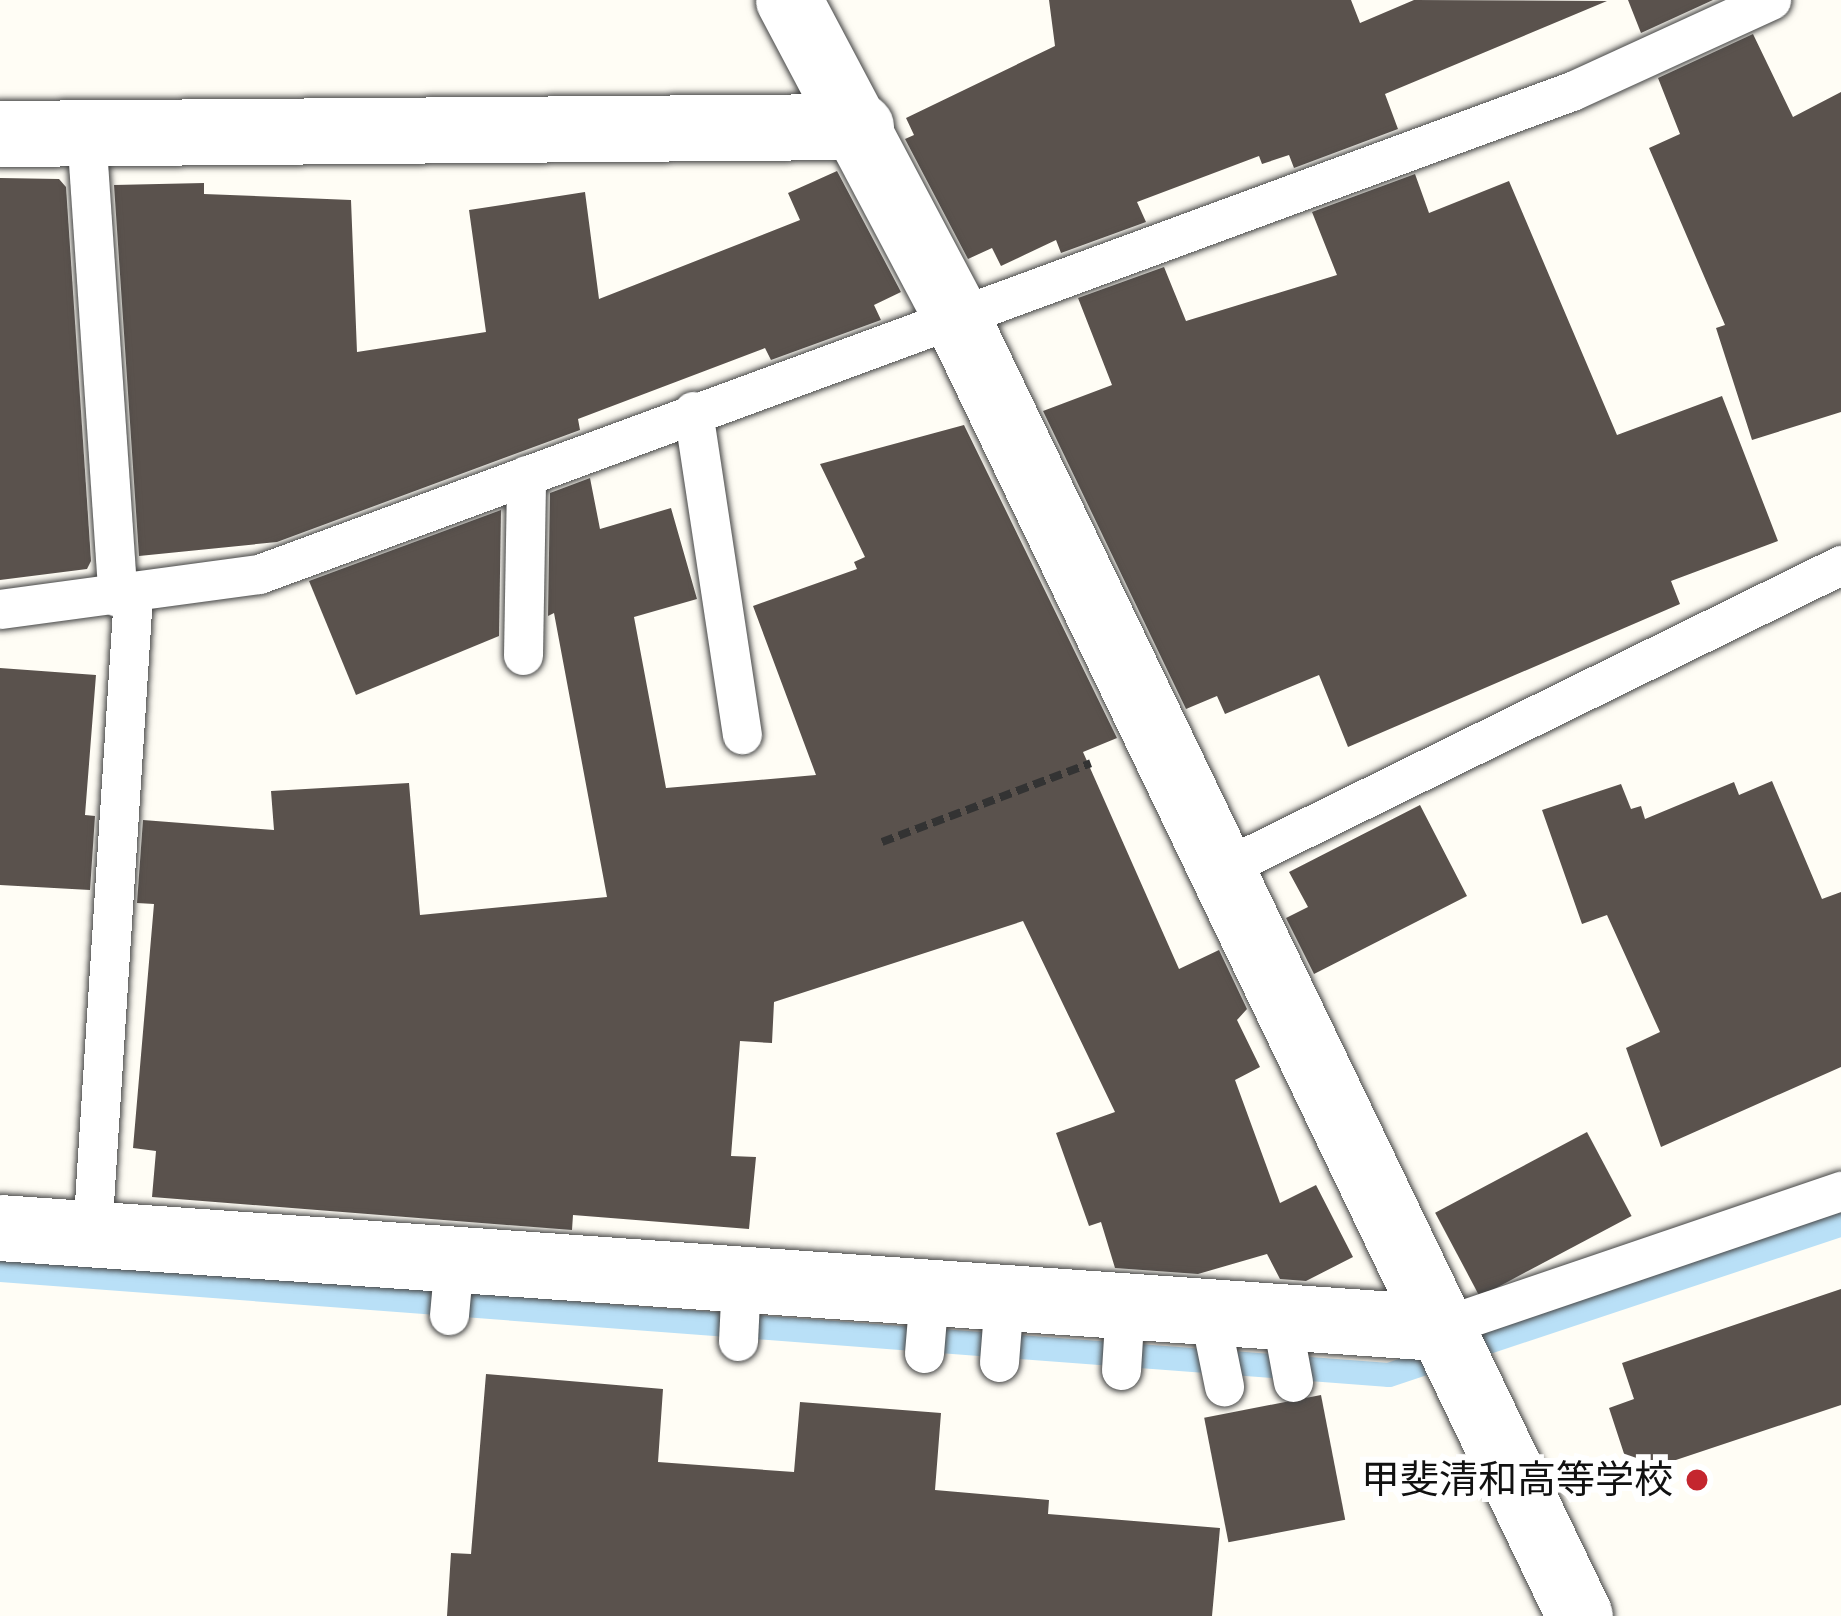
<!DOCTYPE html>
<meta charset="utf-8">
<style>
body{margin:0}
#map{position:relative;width:1841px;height:1616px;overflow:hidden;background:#fffdf5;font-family:"Roboto Serif","Noto Sans JP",serif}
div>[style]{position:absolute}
.stream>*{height:24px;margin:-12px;padding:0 12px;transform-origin:12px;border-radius:12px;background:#b9e0f7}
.building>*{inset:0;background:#5a524d;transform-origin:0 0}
.path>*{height:8px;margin-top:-4px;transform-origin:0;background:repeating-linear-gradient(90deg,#333 0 12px,transparent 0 18px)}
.roads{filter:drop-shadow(0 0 3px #444) drop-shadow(0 0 3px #444)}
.service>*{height:39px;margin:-19.5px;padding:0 19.5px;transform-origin:19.5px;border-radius:19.5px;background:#fff}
.minor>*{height:66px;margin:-33px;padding:0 33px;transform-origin:33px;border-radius:33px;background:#fff}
.dots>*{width:33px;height:33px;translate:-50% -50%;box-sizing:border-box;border:6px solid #fff;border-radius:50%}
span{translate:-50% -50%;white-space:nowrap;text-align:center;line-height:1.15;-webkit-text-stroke:12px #fff;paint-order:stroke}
.poi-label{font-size:39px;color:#111}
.right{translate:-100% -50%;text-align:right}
</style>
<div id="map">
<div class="stream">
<i style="left:0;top:1270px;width:1393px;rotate:4.32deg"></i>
<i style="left:1389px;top:1375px;width:476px;rotate:-18.4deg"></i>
</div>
<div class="building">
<i style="clip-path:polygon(1049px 0,1351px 0,1360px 23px,1414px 0,1607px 1px,1385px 94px,1398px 129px,1294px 168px,1289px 155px,1262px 164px,1259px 156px,1137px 202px,1146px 222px,1061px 253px,1056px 240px,1001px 266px,992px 248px,968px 259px,905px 139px,914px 135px,906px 118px,1055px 46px)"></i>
<i style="clip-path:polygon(1628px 0,1713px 0,1641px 33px)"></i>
<i style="clip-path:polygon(1753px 34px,1793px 117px,1841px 92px,1841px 412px,1752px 440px,1716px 328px,1725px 325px,1649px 148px,1680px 134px,1658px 78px)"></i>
<i style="clip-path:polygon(837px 171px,901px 292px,874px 305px,881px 320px,771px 360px,765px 348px,578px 419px,580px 430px,277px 542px,139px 556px,114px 185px,204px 183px,204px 194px,351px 200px,357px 352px,486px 332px,469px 210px,585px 192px,599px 299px,800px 220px,788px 193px)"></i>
<i style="clip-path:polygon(1415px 174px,1429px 213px,1509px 181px,1617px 435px,1722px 396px,1778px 541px,1671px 581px,1680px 604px,1348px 747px,1319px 675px,1225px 714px,1217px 696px,1186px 709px,1043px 411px,1112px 385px,1078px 298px,1164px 267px,1186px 321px,1337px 275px,1312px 212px)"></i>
<i style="clip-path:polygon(0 178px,59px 179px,66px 187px,91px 561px,87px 569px,0 580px)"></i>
<i style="clip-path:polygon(964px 425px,1117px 738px,1083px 752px,1179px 969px,1219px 950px,1247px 1009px,1237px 1020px,1260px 1067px,1235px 1080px,1280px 1203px,1316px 1185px,1353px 1257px,1306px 1281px,1280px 1279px,1267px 1254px,1198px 1274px,1115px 1268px,1101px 1222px,1089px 1226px,1056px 1133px,1115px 1112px,1023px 921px,774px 1002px,772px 1043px,740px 1041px,731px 1156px,756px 1157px,749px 1229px,573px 1215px,572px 1230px,152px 1197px,156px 1151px,133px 1148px,154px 904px,137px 903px,143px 820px,274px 830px,271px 791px,409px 783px,420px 915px,607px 897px,554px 613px,548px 616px,550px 493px,590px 478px,600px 529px,671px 508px,697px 599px,634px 617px,666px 788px,816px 775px,753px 606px,857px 569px,854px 562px,865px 557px,820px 464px)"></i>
<i style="clip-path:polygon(501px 510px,499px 636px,356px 695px,309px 581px)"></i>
<i style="clip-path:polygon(0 668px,96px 675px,85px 815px,95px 816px,90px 890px,0 885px)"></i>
<i style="clip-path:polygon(1772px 781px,1822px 899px,1841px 892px,1841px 1067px,1661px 1147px,1626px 1048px,1660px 1032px,1607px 915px,1582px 924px,1542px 810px,1621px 784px,1631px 809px,1641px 806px,1645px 819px,1734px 782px,1739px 795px)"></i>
<i style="clip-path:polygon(1420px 805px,1467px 896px,1314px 974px,1286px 918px,1308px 907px,1289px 872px)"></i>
<i style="left:1587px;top:1132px;width:95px;height:172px;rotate:62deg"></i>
<i style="clip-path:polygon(1841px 1289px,1841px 1405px,1631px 1475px,1609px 1408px,1634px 1399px,1622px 1363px)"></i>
<i style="clip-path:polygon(486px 1374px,663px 1389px,658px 1462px,794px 1472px,800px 1402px,941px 1413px,935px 1490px,1049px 1500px,1048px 1514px,1220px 1528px,1212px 1616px,447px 1616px,451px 1553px,471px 1554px)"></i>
<i style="left:1321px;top:1395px;width:127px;height:119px;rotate:79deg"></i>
</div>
<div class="path">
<i style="left:882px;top:842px;width:223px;rotate:-20.7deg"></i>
</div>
<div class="roads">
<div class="service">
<i style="left:86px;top:133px;width:465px;rotate:86.1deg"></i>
<i style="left:693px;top:411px;width:327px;rotate:81.4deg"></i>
<i style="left:0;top:609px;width:261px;rotate:-7.7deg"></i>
<i style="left:259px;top:574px;width:1399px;rotate:-20.2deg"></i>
<i style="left:1572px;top:91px;width:219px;rotate:-24.6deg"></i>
<i style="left:523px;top:655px;width:180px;rotate:-89deg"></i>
<i style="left:1222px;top:869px;width:690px;rotate:-26.16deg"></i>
<i style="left:92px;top:1234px;width:641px;rotate:-86.33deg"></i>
<i style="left:1209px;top:1313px;width:75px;rotate:78.4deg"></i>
<i style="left:449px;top:1315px;width:55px;rotate:-84.8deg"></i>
<i style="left:1281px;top:1317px;width:66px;rotate:79.5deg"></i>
<i style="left:1438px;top:1328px;width:426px;rotate:-18.8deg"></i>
<i style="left:738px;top:1341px;width:62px;rotate:-87.2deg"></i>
<i style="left:924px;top:1353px;width:59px;rotate:-85.2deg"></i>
<i style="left:999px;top:1362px;width:63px;rotate:-85.5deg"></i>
<i style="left:1121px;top:1370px;width:63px;rotate:-86.4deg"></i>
</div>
<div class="minor">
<i style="left:789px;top:0;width:355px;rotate:62.1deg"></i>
<i style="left:955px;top:314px;width:1444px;rotate:64.36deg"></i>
<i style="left:0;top:134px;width:861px;rotate:-0.47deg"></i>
<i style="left:0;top:1228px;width:1441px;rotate:3.98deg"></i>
</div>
</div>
<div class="dots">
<i style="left:1697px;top:1480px;background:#c4262e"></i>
</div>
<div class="poi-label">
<span class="right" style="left:1673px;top:1480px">甲斐清和高等学校</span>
</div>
</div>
